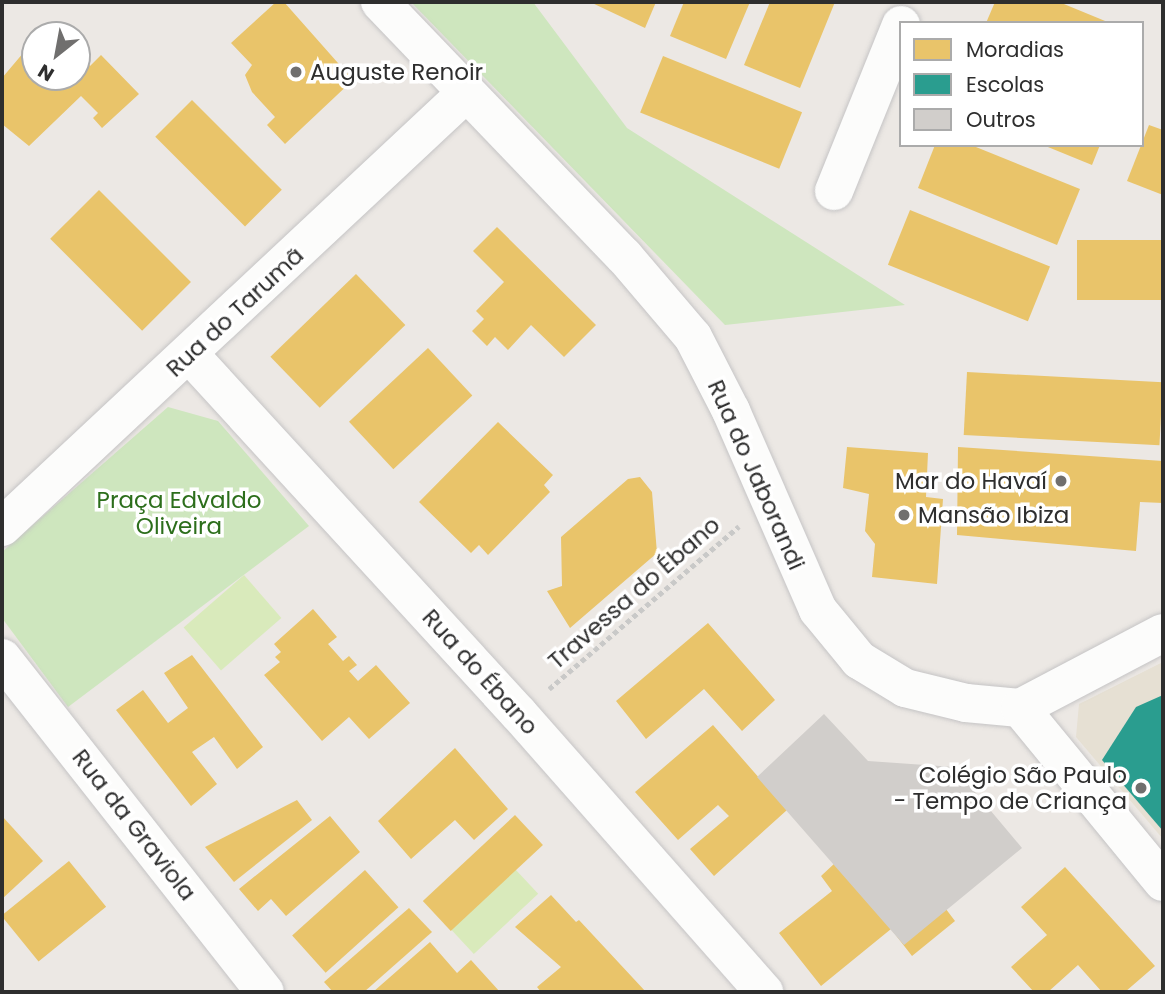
<!DOCTYPE html>
<meta charset="utf-8">
<style>
body{margin:0}
#map{position:relative;width:1165px;height:994px;overflow:hidden;background:#ece8e4;font-family:Poppins,sans-serif}
div>[style]{position:absolute}
.education>*{inset:0;background:#e6e0d3}
.green>*{inset:0;background:#cee6be}
.pitch>*{inset:0;background:#d9eabb;transform-origin:0 0}
.homes>*{inset:0;background:#e9c46a;transform-origin:0 0}
.schools>*{inset:0;background:#2a9d8f}
.building>*{inset:0;background:#d1cecb}
.path>*{height:4.5px;margin-top:-2.25px;transform-origin:0;background:repeating-linear-gradient(90deg,#c9c9c8 0 5px,transparent 0 8.5px)}
.roads{filter:drop-shadow(0 0 2px #c5c4c5) drop-shadow(0 0 2px #c5c4c5)}
.street>*{height:38px;margin:-19px;padding:0 19px;transform-origin:19px;border-radius:19px;background:#fcfcfb}
.dots>*{width:19px;height:19px;translate:-50% -50%;box-sizing:border-box;border:4px solid #fff;border-radius:50%}
span{translate:-50% -50%;white-space:nowrap;text-align:center;line-height:1.15;-webkit-text-stroke:7px #fff;paint-order:stroke}
.poi-label{font-size:23px;color:#2e2e2e}
.left{translate:0 -50%;text-align:left}
.right{translate:-100% -50%;text-align:right}
.street-label{font-size:23px;color:#2e2e2e}
.park-label{font-size:23px;color:#2c6e1b}
.frame{position:absolute;inset:0;border:4px solid #2e2e2e;pointer-events:none}
.legend{position:absolute;left:899px;top:21px;width:245px;height:126px;box-sizing:border-box;background:#fff;border:2px solid #ababab;margin:0;padding:9px 12px;list-style:none;font-size:21px;color:#2e2e2e}
.legend li{display:flex;align-items:center;gap:14px;height:35px}
.legend b{width:35px;border:2px solid #ababab}
.north{position:absolute;left:21px;top:21px;width:70px;height:70px;box-sizing:border-box;background:#fff;border:2px solid #ababab;border-radius:50%;rotate:211deg;font-size:19px;font-weight:700;line-height:28px;text-align:center;color:#2e2e2e}
.north::after{content:'';display:block;margin:auto;width:24px;height:32px;background:#706f6e;clip-path:polygon(50% 0,100% 100%,50% 72%,0 100%)}
</style>
<div id="map">
<div class="education">
<i style="clip-path:polygon(1163px 662px,1163px 839px,1076px 737px,1079px 704px)"></i>
</div>
<div class="green">
<i style="clip-path:polygon(411px 2px,533px 2px,627px 128px,905px 305px,725px 325px)"></i>
<i style="clip-path:polygon(168px 407px,218px 421px,309px 526px,68px 707px,2px 618px,2px 552px)"></i>
</div>
<div class="pitch">
<i style="left:244px;top:575px;width:57px;height:80px;rotate:49deg"></i>
<i style="left:515px;top:869px;width:34px;height:88px;rotate:47deg"></i>
</div>
<div class="homes">
<i style="clip-path:polygon(276px 2px,284px 2px,353px 80px,285px 144px,267px 125px,275px 117px,252px 92px,245px 75px,252px 65px,231px 43px)"></i>
<i style="clip-path:polygon(590px 2px,656px 2px,645px 28px)"></i>
<i style="clip-path:polygon(684px 2px,750px 2px,726px 59px,670px 36px)"></i>
<i style="clip-path:polygon(770px 2px,835px 2px,800px 88px,744px 65px)"></i>
<i style="clip-path:polygon(995px 2px,1059px 2px,1110px 23px,986px 23px)"></i>
<i style="clip-path:polygon(35px 39px,35px 77px,77px 77px,77px 43px,90px 66px,101px 55px,139px 94px,102px 128px,93px 118px,98px 113px,81px 96px,29px 146px,2px 124px,2px 78px)"></i>
<i style="left:663px;top:56px;width:150px;height:61px;rotate:22deg"></i>
<i style="left:192px;top:100px;width:127px;height:52px;rotate:45deg"></i>
<i style="clip-path:polygon(1149px 125px,1163px 130px,1163px 195px,1127px 181px)"></i>
<i style="clip-path:polygon(935px 145px,971px 145px,1080px 189px,1057px 245px,918px 188px)"></i>
<i style="clip-path:polygon(1043px 145px,1100px 145px,1092px 165px)"></i>
<i style="left:99px;top:190px;width:130px;height:69px;rotate:45deg"></i>
<i style="left:910px;top:210px;width:151px;height:59px;rotate:22deg"></i>
<i style="clip-path:polygon(497px 227px,596px 325px,564px 357px,531px 325px,508px 350px,495px 337px,487px 346px,472px 331px,484px 319px,476px 311px,504px 282px,473px 251px)"></i>
<i style="left:1163px;top:240px;width:60px;height:86px;rotate:90deg"></i>
<i style="left:356px;top:274px;width:71px;height:119px;rotate:46deg"></i>
<i style="left:428px;top:348px;width:65px;height:108px;rotate:47deg"></i>
<i style="left:967px;top:372px;width:196px;height:63px;rotate:3deg"></i>
<i style="clip-path:polygon(498px 422px,553px 475px,544px 485px,550px 492px,488px 555px,479px 545px,471px 553px,419px 502px)"></i>
<i style="clip-path:polygon(847px 447px,928px 453px,926px 497px,943px 499px,937px 584px,872px 577px,875px 544px,865px 531px,869px 494px,843px 488px)"></i>
<i style="clip-path:polygon(958px 447px,1163px 461px,1163px 503px,1140px 502px,1136px 551px,957px 535px)"></i>
<i style="clip-path:polygon(640px 477px,652px 492px,657px 553px,570px 628px,547px 591px,562px 586px,561px 537px,628px 479px)"></i>
<i style="clip-path:polygon(313px 609px,337px 637px,328px 644px,343px 661px,349px 656px,357px 665px,349px 671px,358px 681px,376px 665px,410px 703px,369px 739px,349px 717px,322px 741px,264px 675px,280px 662px,275px 657px,281px 652px,274px 644px)"></i>
<i style="clip-path:polygon(708px 623px,775px 700px,742px 731px,704px 689px,646px 739px,616px 701px)"></i>
<i style="clip-path:polygon(192px 655px,263px 747px,237px 769px,214px 737px,192px 752px,217px 784px,191px 806px,116px 710px,143px 690px,168px 723px,188px 708px,164px 673px)"></i>
<i style="clip-path:polygon(713px 725px,787px 810px,714px 876px,690px 849px,729px 816px,718px 805px,678px 840px,635px 792px)"></i>
<i style="clip-path:polygon(455px 748px,508px 809px,474px 840px,455px 820px,411px 859px,378px 821px)"></i>
<i style="clip-path:polygon(953px 792px,995px 840px,933px 892px,955px 921px,912px 956px,891px 929px,821px 986px,779px 933px,832px 891px,821px 876px,835px 863px,908px 806px,919px 820px)"></i>
<i style="clip-path:polygon(297px 800px,312px 820px,234px 882px,205px 847px)"></i>
<i style="left:515px;top:815px;width:41px;height:126px;rotate:47deg"></i>
<i style="clip-path:polygon(2px 816px,43px 861px,2px 899px)"></i>
<i style="clip-path:polygon(330px 816px,360px 852px,286px 916px,271px 899px,258px 911px,239px 889px)"></i>
<i style="left:69px;top:861px;width:59px;height:87px;rotate:51deg"></i>
<i style="clip-path:polygon(1065px 867px,1155px 966px,1125px 992px,1102px 992px,1078px 965px,1048px 992px,1034px 992px,1011px 967px,1047px 935px,1021px 907px)"></i>
<i style="left:365px;top:870px;width:50px;height:98px;rotate:48deg"></i>
<i style="clip-path:polygon(551px 895px,576px 922px,579px 920px,646px 992px,541px 992px,537px 987px,561px 967px,515px 927px)"></i>
<i style="clip-path:polygon(409px 908px,432px 932px,364px 992px,333px 992px,324px 982px)"></i>
<i style="clip-path:polygon(430px 942px,457px 973px,471px 960px,500px 992px,373px 992px)"></i>
</div>
<div class="schools">
<i style="clip-path:polygon(1163px 695px,1163px 831px,1102px 760px,1136px 707px)"></i>
</div>
<div class="building">
<i style="clip-path:polygon(824px 714px,868px 761px,954px 767px,1022px 848px,904px 945px,757px 777px)"></i>
</div>
<div class="path">
<i style="left:549px;top:689px;width:250px;rotate:-40.6deg"></i>
</div>
<div class="roads">
<div class="street">
<i style="left:380px;top:2px;width:352px;rotate:46.2deg"></i>
<i style="left:624px;top:256px;width:106px;rotate:49.6deg"></i>
<i style="left:693px;top:337px;width:83px;rotate:62.8deg"></i>
<i style="left:731px;top:411px;width:217px;rotate:66.4deg"></i>
<i style="left:818px;top:610px;width:65px;rotate:50.6deg"></i>
<i style="left:859px;top:660px;width:54px;rotate:31.3deg"></i>
<i style="left:905px;top:688px;width:63px;rotate:13.8deg"></i>
<i style="left:966px;top:703px;width:54px;rotate:5.3deg"></i>
<i style="left:1020px;top:708px;width:225px;rotate:50.6deg"></i>
<i style="left:834px;top:191px;width:179px;rotate:-68deg"></i>
<i style="left:190px;top:355px;width:487px;rotate:47.5deg"></i>
<i style="left:519px;top:714px;width:371px;rotate:48.6deg"></i>
<i style="left:2px;top:527px;width:634px;rotate:-43.08deg"></i>
<i style="left:2px;top:658px;width:425px;rotate:51.8deg"></i>
<i style="left:1020px;top:708px;width:161px;rotate:-27.7deg"></i>
</div>
</div>
<div class="dots">
<i style="left:296px;top:72px;background:#706f6e"></i>
<i style="left:1061px;top:481px;background:#706f6e"></i>
<i style="left:904px;top:515px;background:#706f6e"></i>
<i style="left:1141px;top:788px;background:#706f6e"></i>
</div>
<div class="poi-label">
<span class="left" style="left:310px;top:72px">Auguste Renoir</span>
<span class="right" style="left:1047px;top:481px">Mar do Havaí</span>
<span class="left" style="left:918px;top:515px">Mansão Ibiza</span>
<span class="right" style="left:1127px;top:788px">Colégio São Paulo<br>- Tempo de Criança</span>
</div>
<div class="street-label">
<span style="left:235px;top:312px;rotate:-43deg">Rua do Tarumã</span>
<span style="left:756px;top:475px;rotate:66deg">Rua do Jaborandi</span>
<span style="left:634px;top:593px;rotate:-41deg">Travessa do Ébano</span>
<span style="left:480px;top:672px;rotate:48deg">Rua do Ébano</span>
<span style="left:134px;top:825px;rotate:52deg">Rua da Graviola</span>
</div>
<div class="park-label">
<span style="left:179px;top:513px">Praça Edvaldo<br>Oliveira</span>
</div>
<div class="frame"></div>
<ul class="legend">
<li><b style="height:19px;background:#e9c46a"></b>Moradias</li>
<li><b style="height:19px;background:#2a9d8f"></b>Escolas</li>
<li><b style="height:19px;background:#d1cecb"></b>Outros</li>
</ul>
<div class="north">N</div>
</div>
